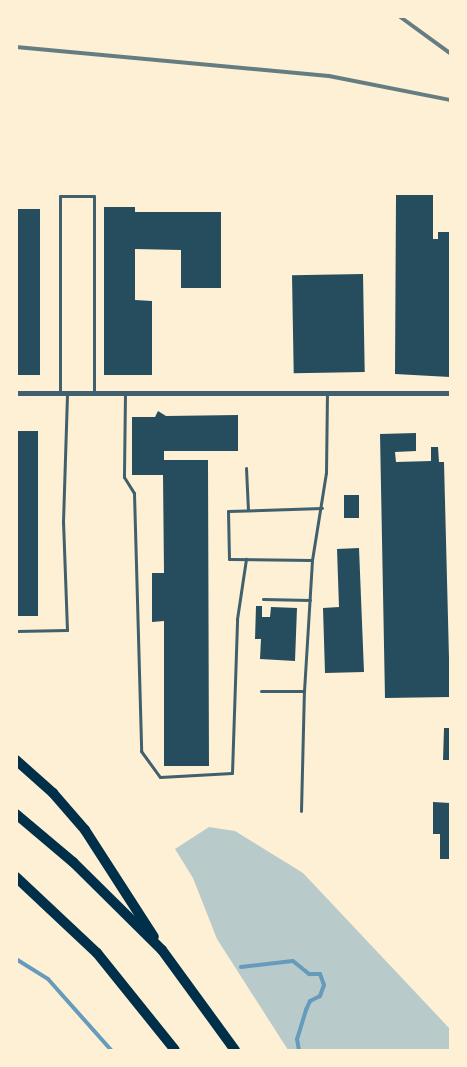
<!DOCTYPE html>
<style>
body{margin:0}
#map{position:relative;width:467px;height:1067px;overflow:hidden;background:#fdf0d5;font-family:Jost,sans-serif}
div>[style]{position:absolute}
.green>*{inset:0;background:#b9caca}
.stream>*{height:4px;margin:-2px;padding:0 2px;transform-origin:2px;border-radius:2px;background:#669bbc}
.building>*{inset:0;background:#264d5e;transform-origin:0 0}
.service>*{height:3px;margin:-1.5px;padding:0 1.5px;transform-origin:1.5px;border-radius:1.5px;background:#3f606c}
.minor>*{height:5px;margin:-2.5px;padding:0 2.5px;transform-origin:2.5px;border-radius:2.5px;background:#3f606c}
.motorway>*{height:10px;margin:-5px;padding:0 5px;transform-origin:5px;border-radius:5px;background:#003049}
.rail>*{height:4px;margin:-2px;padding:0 2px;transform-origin:2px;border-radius:2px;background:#657d81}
span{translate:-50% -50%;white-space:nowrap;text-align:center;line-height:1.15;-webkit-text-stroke:4.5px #fdf0d5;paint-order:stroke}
.frame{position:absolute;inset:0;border:18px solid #fdf0d5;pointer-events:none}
</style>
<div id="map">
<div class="green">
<i style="clip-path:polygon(209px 827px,235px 831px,303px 873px,450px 1029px,450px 1050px,288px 1050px,217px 939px,193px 878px,175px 849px)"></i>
</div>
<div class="stream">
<i style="left:16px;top:959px;width:38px;rotate:32deg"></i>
<i style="left:48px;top:979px;width:95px;rotate:48.4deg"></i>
<i style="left:241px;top:967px;width:52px;rotate:-6.6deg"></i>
<i style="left:293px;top:961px;width:21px;rotate:39deg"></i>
<i style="left:309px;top:974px;width:11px"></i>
<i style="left:320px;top:974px;width:12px;rotate:70deg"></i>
<i style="left:324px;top:985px;width:12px;rotate:110deg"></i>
<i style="left:320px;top:996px;width:11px;rotate:153deg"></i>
<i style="left:310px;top:1001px;width:10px;rotate:114deg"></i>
<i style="left:306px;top:1010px;width:30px;rotate:107deg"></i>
<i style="left:297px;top:1039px;width:11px;rotate:80deg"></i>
</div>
<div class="building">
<i style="clip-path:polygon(396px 195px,433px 195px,433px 239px,438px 239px,438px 232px,450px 232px,450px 377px,395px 374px)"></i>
<i style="clip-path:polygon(104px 207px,135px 207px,135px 212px,221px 212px,221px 288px,181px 288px,181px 250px,135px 249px,135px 300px,152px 301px,152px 375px,104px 375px)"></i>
<i style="left:16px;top:209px;width:24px;height:166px"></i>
<i style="left:363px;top:274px;width:98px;height:71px;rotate:89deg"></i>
<i style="clip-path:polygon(158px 411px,166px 416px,238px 415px,238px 451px,164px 451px,164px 460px,208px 460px,209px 766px,164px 766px,164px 621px,152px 622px,152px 573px,164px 573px,163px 475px,132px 475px,132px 417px,155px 417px)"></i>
<i style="left:16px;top:431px;width:22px;height:185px"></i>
<i style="clip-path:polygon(416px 433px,416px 451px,395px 452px,396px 462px,431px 461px,431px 447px,438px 447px,439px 462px,444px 462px,450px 697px,385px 698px,380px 434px)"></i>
<i style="left:344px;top:495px;width:15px;height:23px"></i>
<i style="clip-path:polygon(359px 548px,364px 672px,325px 673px,323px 608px,339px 607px,337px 549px)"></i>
<i style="clip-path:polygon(256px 606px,262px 606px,262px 617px,270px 617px,271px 607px,297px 608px,295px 661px,260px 659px,261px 639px,255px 639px)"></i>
<i style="clip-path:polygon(444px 728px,450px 728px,450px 760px,443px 760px)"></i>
<i style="clip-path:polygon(433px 802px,450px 803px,450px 859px,440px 859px,440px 834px,433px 834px)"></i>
</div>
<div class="service">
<i style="left:60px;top:393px;width:197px;rotate:-90deg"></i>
<i style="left:60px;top:196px;width:34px"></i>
<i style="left:94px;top:196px;width:197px;rotate:90deg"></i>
<i style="left:125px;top:393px;width:84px;rotate:90.7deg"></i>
<i style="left:124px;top:477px;width:19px;rotate:58deg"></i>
<i style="left:134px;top:493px;width:258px;rotate:88.4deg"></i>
<i style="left:141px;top:751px;width:32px;rotate:54deg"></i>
<i style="left:160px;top:777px;width:72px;rotate:-3.2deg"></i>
<i style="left:232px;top:773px;width:154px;rotate:-88.1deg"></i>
<i style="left:237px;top:619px;width:61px;rotate:-81.5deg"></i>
<i style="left:246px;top:468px;width:42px;rotate:87.3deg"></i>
<i style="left:312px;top:560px;width:83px;rotate:-179.3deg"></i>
<i style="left:229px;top:559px;width:48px;rotate:-91.2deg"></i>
<i style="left:228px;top:511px;width:94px;rotate:-1.8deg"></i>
<i style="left:263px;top:599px;width:47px;rotate:1.2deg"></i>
<i style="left:16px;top:631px;width:51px;rotate:-1.1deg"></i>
<i style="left:67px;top:630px;width:108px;rotate:-92.1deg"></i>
<i style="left:63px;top:522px;width:128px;rotate:-88.2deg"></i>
<i style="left:261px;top:691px;width:43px"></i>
<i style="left:301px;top:811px;width:120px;rotate:-88.6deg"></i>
<i style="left:304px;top:691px;width:131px;rotate:-86.5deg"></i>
<i style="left:312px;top:560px;width:88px;rotate:-80.9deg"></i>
<i style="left:326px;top:473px;width:79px;rotate:-89.3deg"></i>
</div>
<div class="minor">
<i style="left:16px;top:393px;width:434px"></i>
</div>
<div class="motorway">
<i style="left:16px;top:760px;width:50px;rotate:41.7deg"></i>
<i style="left:53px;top:793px;width:49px;rotate:49.1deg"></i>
<i style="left:85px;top:830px;width:127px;rotate:57.2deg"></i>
<i style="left:16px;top:814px;width:75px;rotate:40.1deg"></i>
<i style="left:73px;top:862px;width:125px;rotate:44.7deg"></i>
<i style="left:162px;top:950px;width:124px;rotate:53.9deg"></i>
<i style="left:16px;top:877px;width:111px;rotate:43.2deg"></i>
<i style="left:97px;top:953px;width:124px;rotate:51.2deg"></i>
</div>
<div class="rail">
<i style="left:399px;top:16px;width:63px;rotate:36deg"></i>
<i style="left:16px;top:47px;width:314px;rotate:5.3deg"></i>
<i style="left:329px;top:76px;width:123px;rotate:11.2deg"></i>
</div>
<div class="frame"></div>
</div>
